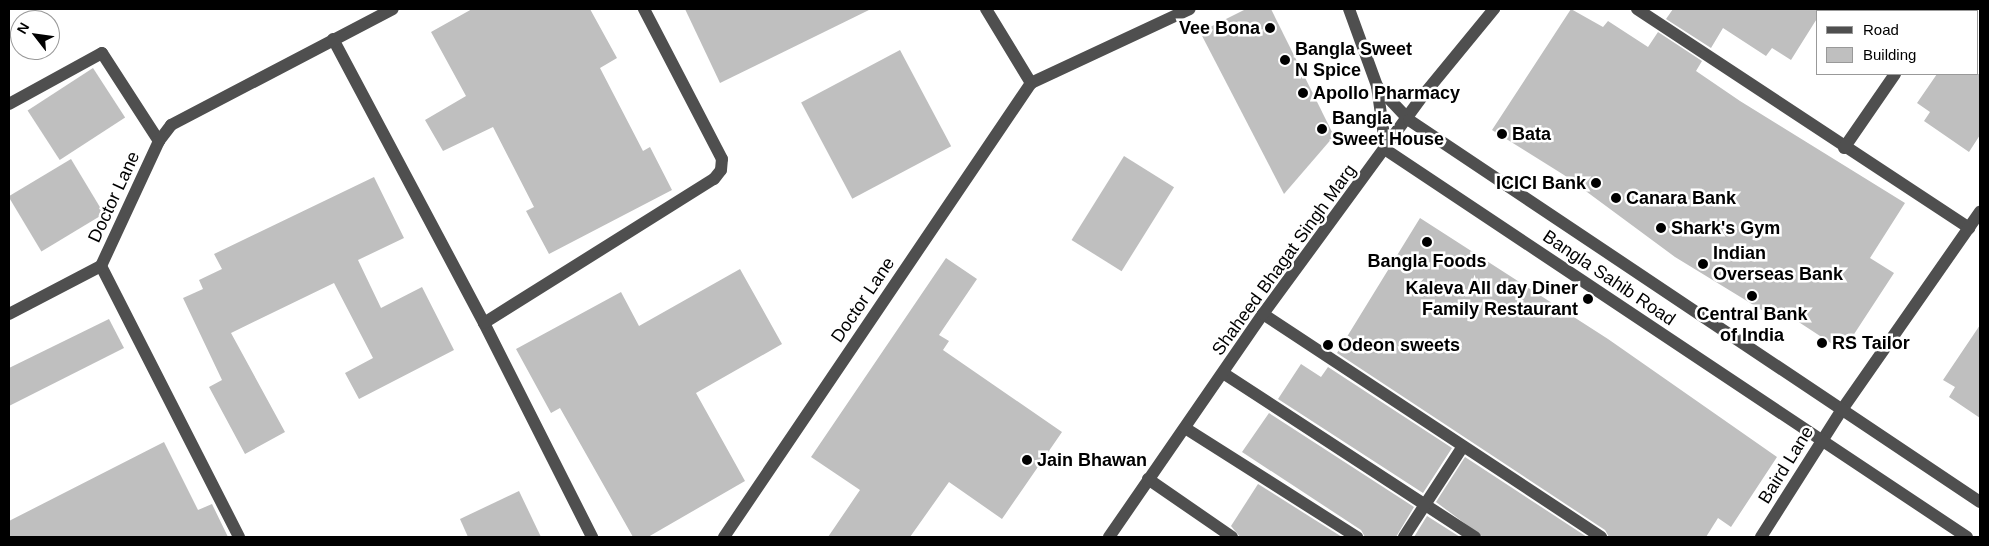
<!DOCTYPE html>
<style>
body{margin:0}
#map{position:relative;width:1989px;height:546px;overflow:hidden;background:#fff;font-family:Arial,sans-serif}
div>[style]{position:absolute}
.building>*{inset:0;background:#bfbfbf;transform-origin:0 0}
.minor>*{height:12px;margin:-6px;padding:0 6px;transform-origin:6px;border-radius:6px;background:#4f4f4f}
.dots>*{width:14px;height:14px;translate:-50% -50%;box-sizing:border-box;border:2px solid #fff;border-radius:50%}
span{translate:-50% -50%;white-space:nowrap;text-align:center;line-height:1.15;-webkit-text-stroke:5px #fff;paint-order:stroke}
.poi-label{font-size:18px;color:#000;font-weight:700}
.right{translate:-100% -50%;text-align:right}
.left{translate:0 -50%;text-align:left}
.street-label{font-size:18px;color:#000}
.frame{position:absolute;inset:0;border:10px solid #000;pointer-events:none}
.legend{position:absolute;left:1816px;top:10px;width:162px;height:65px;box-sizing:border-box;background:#fff;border:1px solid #999;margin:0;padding:6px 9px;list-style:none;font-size:15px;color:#000}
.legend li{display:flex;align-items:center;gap:10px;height:25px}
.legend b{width:25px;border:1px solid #999}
.north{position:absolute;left:10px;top:10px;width:50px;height:50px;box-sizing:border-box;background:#fff;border:1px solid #999;border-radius:50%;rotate:300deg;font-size:14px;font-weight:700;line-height:20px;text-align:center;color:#000}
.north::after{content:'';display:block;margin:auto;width:18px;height:22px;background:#000;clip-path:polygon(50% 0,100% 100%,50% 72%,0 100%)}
</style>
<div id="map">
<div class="building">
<i style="clip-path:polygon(472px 9px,590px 9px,617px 58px,600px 68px,643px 151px,650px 147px,672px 190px,549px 254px,526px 211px,534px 207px,493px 127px,443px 151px,425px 120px,466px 96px,431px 32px)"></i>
<i style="clip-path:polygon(685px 9px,871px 9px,720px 83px)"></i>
<i style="clip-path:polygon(1246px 9px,1271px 9px,1334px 136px,1284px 194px,1200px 32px)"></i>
<i style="clip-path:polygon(1571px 9px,1603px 27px,1608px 21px,1648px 47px,1658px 32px,1702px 61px,1696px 71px,1740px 101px,1905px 203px,1870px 258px,1894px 273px,1843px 351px,1771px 304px,1765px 312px,1675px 257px,1564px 175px,1492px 130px)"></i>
<i style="clip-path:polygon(1673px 9px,1823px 9px,1791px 60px,1772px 48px,1766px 56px,1723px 28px,1711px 48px,1666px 19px)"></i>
<i style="left:900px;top:50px;width:109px;height:112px;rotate:62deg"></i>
<i style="left:93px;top:68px;width:59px;height:78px;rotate:57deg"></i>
<i style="clip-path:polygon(1937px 74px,1980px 74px,1980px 135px,1969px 152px,1924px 121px,1930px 112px,1917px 103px)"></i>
<i style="left:1124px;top:156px;width:59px;height:99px;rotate:32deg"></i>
<i style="left:71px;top:159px;width:64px;height:73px;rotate:59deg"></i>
<i style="clip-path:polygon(374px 177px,404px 238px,358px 260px,381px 308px,422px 287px,454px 350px,359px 399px,345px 373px,373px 358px,334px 283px,231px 333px,285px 432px,245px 454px,209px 387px,222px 380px,183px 298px,203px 289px,199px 280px,222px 269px,214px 254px)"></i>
<i style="clip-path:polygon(1420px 218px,1608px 339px,1777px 457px,1731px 527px,1718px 518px,1706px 537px,1609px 537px,1605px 530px,1337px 353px)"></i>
<i style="clip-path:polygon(946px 258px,977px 279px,939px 335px,949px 341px,943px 350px,1062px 432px,1002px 519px,949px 482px,910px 537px,828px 537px,860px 490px,811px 457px)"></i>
<i style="clip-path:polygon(740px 269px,782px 344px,696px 393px,745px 481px,648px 537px,633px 537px,560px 408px,551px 413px,516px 349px,621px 292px,639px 326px)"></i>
<i style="clip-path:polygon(109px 319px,124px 348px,9px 406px,9px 368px)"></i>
<i style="clip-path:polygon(1980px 325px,1980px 418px,1949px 397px,1955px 387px,1943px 380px)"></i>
<i style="clip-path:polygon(1301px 364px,1321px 377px,1328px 367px,1452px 448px,1423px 493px,1278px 399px)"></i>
<i style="clip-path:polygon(1269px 413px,1414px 507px,1396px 537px,1365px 537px,1361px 530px,1242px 452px)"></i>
<i style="clip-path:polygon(164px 442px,198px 510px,212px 504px,228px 537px,9px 537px,9px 521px)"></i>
<i style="clip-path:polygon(1465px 457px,1587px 537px,1483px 537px,1436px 502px)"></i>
<i style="clip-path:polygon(1258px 484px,1342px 537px,1240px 537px,1231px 526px)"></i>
<i style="clip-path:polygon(519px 491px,541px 537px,468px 537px,460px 519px)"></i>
<i style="clip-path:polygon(1427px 516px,1460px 537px,1414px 537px)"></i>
</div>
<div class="minor">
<i style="left:986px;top:9px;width:87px;rotate:58.7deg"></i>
<i style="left:1349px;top:9px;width:82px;rotate:70deg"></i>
<i style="left:1637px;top:9px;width:398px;rotate:33.4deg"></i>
<i style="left:1938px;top:11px;width:3px;rotate:-45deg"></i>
<i style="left:333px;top:39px;width:322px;rotate:62deg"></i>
<i style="left:484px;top:323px;width:240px;rotate:63.2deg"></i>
<i style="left:9px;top:104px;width:106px;rotate:-28.7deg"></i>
<i style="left:102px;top:53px;width:105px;rotate:57.1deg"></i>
<i style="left:1844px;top:148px;width:90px;rotate:-55.4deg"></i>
<i style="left:101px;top:266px;width:138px;rotate:-65.1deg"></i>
<i style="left:159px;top:141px;width:20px;rotate:-53deg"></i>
<i style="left:171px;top:125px;width:250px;rotate:-27.6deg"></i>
<i style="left:101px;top:266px;width:304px;rotate:63deg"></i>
<i style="left:9px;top:314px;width:104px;rotate:-27.6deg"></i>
<i style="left:1263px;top:314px;width:405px;rotate:33.4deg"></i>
<i style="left:484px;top:323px;width:271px;rotate:-32.1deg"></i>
<i style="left:714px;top:179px;width:11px;rotate:-52deg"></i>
<i style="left:721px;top:170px;width:11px;rotate:-85deg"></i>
<i style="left:722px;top:159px;width:169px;rotate:-117.5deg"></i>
<i style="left:1223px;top:373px;width:301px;rotate:33.1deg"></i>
<i style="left:1185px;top:428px;width:204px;rotate:32.4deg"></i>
<i style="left:1148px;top:479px;width:102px;rotate:34.6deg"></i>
<i style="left:724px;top:537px;width:548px;rotate:-55.93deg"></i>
<i style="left:1031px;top:83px;width:175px;rotate:-25deg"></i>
<i style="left:1109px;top:537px;width:271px;rotate:-55.4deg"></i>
<i style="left:1263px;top:314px;width:274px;rotate:-53.8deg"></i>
<i style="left:1425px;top:93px;width:109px;rotate:-50.6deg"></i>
<i style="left:1404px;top:537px;width:108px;rotate:-57deg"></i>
<i style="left:1761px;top:537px;width:149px;rotate:-57.6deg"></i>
<i style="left:1841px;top:411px;width:243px;rotate:-55.1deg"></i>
<i style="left:1967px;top:537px;width:698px;rotate:-146.33deg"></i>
<i style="left:1386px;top:150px;width:65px;rotate:-98deg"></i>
<i style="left:1377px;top:86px;width:47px;rotate:46.7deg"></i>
<i style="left:1409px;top:120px;width:687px;rotate:33.78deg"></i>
</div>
<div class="dots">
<i style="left:1270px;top:28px;background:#000"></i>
<i style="left:1285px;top:60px;background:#000"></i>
<i style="left:1303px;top:93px;background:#000"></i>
<i style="left:1322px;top:129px;background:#000"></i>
<i style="left:1502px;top:134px;background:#000"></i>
<i style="left:1596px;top:183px;background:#000"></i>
<i style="left:1616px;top:198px;background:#000"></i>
<i style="left:1661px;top:228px;background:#000"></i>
<i style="left:1427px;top:242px;background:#000"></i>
<i style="left:1703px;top:264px;background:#000"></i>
<i style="left:1752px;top:296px;background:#000"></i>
<i style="left:1588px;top:299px;background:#000"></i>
<i style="left:1822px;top:343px;background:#000"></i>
<i style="left:1328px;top:345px;background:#000"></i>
<i style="left:1027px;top:460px;background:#000"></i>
</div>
<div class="poi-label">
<span class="right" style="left:1260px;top:28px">Vee Bona</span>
<span class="left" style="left:1295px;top:60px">Bangla Sweet<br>N Spice</span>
<span class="left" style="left:1313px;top:93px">Apollo Pharmacy</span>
<span class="left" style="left:1332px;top:129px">Bangla<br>Sweet House</span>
<span class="left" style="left:1512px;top:134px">Bata</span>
<span class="right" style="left:1586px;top:183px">ICICI Bank</span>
<span class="left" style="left:1626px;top:198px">Canara Bank</span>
<span class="left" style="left:1671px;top:228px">Shark's Gym</span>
<span class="left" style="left:1713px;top:264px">Indian<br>Overseas Bank</span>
<span style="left:1427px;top:261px">Bangla Foods</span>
<span class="right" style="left:1578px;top:299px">Kaleva All day Diner<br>Family Restaurant</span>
<span style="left:1752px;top:325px">Central Bank<br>of India</span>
<span class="left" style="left:1832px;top:343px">RS Tailor</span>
<span class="left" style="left:1338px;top:345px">Odeon sweets</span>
<span class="left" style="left:1037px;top:460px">Jain Bhawan</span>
</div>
<div class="street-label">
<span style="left:114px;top:197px;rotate:-65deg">Doctor Lane</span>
<span style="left:1284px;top:260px;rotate:-54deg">Shaheed Bhagat Singh Marg</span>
<span style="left:1609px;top:278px;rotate:34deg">Bangla Sahib Road</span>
<span style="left:863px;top:300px;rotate:-56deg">Doctor Lane</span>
<span style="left:1786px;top:465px;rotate:-58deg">Baird Lane</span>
</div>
<div class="frame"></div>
<ul class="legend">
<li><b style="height:6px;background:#4f4f4f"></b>Road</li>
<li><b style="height:14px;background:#bfbfbf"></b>Building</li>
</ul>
<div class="north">N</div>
</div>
